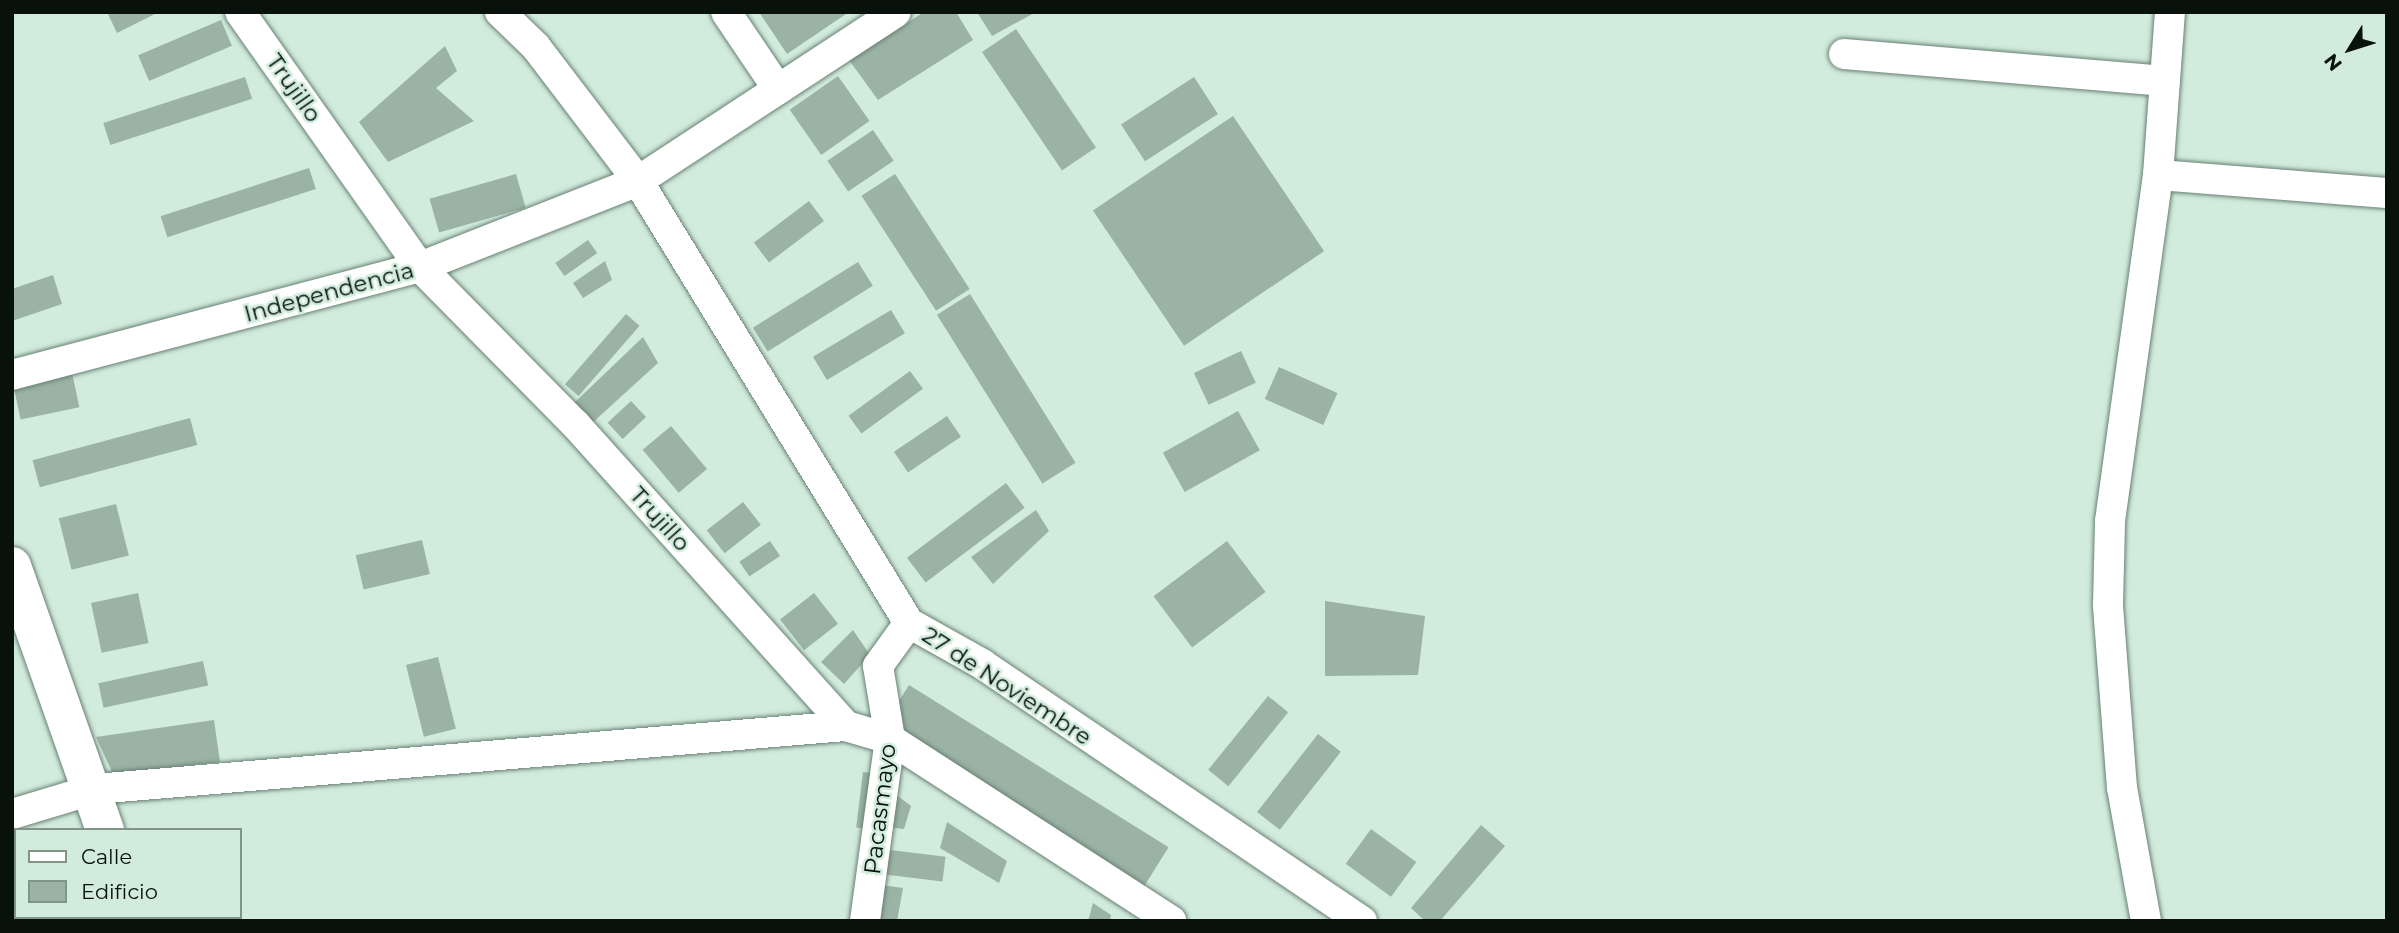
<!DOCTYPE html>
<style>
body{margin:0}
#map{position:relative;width:2399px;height:933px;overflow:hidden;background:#d1ebdd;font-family:Montserrat,sans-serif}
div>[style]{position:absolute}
.building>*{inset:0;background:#9ab3a5;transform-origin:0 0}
.roads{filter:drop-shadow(0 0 2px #698174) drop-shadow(0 0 2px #698174)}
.street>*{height:30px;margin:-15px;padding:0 15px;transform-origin:15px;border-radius:15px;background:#fff}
.secondary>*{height:38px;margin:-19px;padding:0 19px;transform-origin:19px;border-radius:19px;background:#fff}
span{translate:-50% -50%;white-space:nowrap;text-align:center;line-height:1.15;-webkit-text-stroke:5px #d1ebdd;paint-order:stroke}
.street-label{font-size:23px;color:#08110c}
.frame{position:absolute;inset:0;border:14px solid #08110c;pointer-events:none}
.legend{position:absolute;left:14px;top:828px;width:228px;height:91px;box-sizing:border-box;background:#d1ebdd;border:2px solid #819489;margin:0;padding:9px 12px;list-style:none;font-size:21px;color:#08110c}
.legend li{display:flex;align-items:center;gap:14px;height:35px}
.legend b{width:35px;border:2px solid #819489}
.north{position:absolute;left:2315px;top:14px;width:70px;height:70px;-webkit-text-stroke:5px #d1ebdd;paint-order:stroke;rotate:232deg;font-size:19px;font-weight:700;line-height:28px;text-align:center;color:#08110c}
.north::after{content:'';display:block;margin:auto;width:24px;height:32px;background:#08110c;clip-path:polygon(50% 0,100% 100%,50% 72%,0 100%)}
</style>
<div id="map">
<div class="building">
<i style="clip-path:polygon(107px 12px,159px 12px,117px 33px)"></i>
<i style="clip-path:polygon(759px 12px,849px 12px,787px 54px)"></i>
<i style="clip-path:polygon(924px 12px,956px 12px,973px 40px,878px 100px,849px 60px)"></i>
<i style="clip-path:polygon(977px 12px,1036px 12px,992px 36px)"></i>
<i style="left:221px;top:20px;width:28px;height:90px;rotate:67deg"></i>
<i style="left:1016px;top:29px;width:143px;height:41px;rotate:56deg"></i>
<i style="clip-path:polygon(445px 46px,457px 71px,436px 88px,474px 121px,388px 162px,359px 122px)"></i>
<i style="left:838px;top:76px;width:55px;height:59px;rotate:55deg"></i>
<i style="left:245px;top:77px;width:23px;height:149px;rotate:72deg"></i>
<i style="left:1194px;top:77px;width:44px;height:87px;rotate:57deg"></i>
<i style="left:1233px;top:116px;width:163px;height:169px;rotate:56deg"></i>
<i style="left:873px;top:130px;width:37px;height:55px;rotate:56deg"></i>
<i style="left:309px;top:168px;width:22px;height:156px;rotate:72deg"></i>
<i style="left:516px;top:174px;width:35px;height:90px;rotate:74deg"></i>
<i style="left:895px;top:174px;width:137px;height:40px;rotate:57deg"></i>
<i style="left:809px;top:201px;width:25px;height:69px;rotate:53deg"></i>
<i style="left:588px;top:240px;width:16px;height:40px;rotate:55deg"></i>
<i style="clip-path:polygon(605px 261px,612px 280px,583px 298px,573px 283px)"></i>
<i style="left:858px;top:262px;width:28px;height:124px;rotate:58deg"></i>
<i style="clip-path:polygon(53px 275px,62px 304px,12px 321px,12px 289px)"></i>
<i style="left:970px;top:294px;width:199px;height:39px;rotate:58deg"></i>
<i style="left:891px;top:310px;width:27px;height:91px;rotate:59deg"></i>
<i style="left:626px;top:314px;width:18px;height:93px;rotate:41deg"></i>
<i style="clip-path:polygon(643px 337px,658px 363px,591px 424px,573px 404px)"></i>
<i style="left:1241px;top:351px;width:35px;height:52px;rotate:65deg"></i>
<i style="left:1279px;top:367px;width:64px;height:35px;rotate:24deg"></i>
<i style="left:71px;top:368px;width:40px;height:60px;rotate:78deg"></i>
<i style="left:910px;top:371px;width:22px;height:76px;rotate:54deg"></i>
<i style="left:631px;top:401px;width:22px;height:32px;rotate:47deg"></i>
<i style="left:1238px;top:411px;width:45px;height:86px;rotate:61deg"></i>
<i style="left:947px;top:416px;width:25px;height:64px;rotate:56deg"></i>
<i style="left:190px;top:418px;width:28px;height:163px;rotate:75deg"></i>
<i style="left:671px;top:426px;width:56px;height:37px;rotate:50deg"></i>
<i style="left:1006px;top:483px;width:31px;height:124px;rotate:53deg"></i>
<i style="left:743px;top:502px;width:29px;height:46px;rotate:52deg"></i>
<i style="left:116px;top:504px;width:53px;height:59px;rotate:76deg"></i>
<i style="clip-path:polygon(1036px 510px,1049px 531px,993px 584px,971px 557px)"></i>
<i style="left:422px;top:540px;width:35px;height:68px;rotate:77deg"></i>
<i style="left:770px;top:541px;width:18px;height:37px;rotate:56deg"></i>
<i style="left:1227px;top:541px;width:64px;height:92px;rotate:53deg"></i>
<i style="left:138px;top:593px;width:51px;height:48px;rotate:78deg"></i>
<i style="left:814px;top:593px;width:39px;height:43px;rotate:52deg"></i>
<i style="clip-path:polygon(1325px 601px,1425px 616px,1418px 675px,1325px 676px)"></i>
<i style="clip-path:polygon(853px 630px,870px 655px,844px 684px,821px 662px)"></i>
<i style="left:438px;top:657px;width:74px;height:33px;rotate:76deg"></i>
<i style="left:203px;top:661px;width:25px;height:107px;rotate:78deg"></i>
<i style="left:909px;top:685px;width:306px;height:46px;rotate:32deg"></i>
<i style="left:1268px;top:696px;width:26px;height:95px;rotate:39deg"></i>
<i style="clip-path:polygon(214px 720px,220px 762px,113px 774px,96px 737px)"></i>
<i style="left:1318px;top:734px;width:29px;height:99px;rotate:38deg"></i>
<i style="left:863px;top:772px;width:8px;height:56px;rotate:7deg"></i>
<i style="clip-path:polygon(874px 778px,911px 806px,904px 829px,869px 825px)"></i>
<i style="clip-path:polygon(947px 822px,1007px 861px,999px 883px,940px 848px)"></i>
<i style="clip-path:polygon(1481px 825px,1505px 846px,1440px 921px,1425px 921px,1411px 908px)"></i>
<i style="left:1371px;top:829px;width:56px;height:43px;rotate:36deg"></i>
<i style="left:882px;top:849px;width:64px;height:25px;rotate:7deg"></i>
<i style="clip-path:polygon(881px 885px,903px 888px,897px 921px,878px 920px)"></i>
<i style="clip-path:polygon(1093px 903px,1111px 915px,1110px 921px,1088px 921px)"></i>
</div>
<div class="roads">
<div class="street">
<i style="left:240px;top:12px;width:312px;rotate:54.8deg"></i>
<i style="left:420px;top:267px;width:221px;rotate:45.4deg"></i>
<i style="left:575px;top:424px;width:406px;rotate:48.1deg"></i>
<i style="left:846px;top:726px;width:46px;rotate:16.5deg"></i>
<i style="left:890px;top:739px;width:335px;rotate:32.9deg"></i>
<i style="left:500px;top:12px;width:50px;rotate:44.2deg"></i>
<i style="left:536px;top:47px;width:168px;rotate:52.7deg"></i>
<i style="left:638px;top:181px;width:518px;rotate:58.49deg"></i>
<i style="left:909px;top:623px;width:84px;rotate:29.3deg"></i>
<i style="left:982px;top:664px;width:459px;rotate:34.1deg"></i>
<i style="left:726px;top:12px;width:93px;rotate:56deg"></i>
<i style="left:1844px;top:54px;width:322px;rotate:4.8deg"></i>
<i style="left:2158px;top:175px;width:230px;rotate:4.5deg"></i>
<i style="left:12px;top:375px;width:422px;rotate:-14.8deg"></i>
<i style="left:420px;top:267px;width:234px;rotate:-21.5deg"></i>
<i style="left:638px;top:181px;width:308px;rotate:-33.2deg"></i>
<i style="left:12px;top:814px;width:87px;rotate:-16.8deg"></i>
<i style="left:95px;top:789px;width:754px;rotate:-4.8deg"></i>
<i style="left:865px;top:921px;width:184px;rotate:-82.2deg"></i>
<i style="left:890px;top:739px;width:74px;rotate:-99.3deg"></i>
<i style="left:878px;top:666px;width:53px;rotate:-54.2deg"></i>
<i style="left:2146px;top:921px;width:135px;rotate:-100.2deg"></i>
<i style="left:2122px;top:788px;width:184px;rotate:-94.4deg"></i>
<i style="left:2108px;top:605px;width:84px;rotate:-88.6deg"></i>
<i style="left:2110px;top:521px;width:349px;rotate:-82.1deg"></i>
<i style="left:2158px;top:175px;width:163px;rotate:-85.8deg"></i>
</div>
<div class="secondary">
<i style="left:12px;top:566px;width:280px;rotate:70.6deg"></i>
<i style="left:125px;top:917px;width:4px;rotate:76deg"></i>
</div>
</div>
<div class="street-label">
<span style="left:294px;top:88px;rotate:55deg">Trujillo</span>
<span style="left:329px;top:292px;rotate:-15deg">Independencia</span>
<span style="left:660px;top:519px;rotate:48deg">Trujillo</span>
<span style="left:1007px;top:686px;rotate:33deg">27 de Noviembre</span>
<span style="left:880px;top:809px;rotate:-83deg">Pacasmayo</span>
</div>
<div class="frame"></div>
<ul class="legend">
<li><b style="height:9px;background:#fff"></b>Calle</li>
<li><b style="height:19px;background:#9ab3a5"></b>Edificio</li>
</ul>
<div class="north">N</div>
</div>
